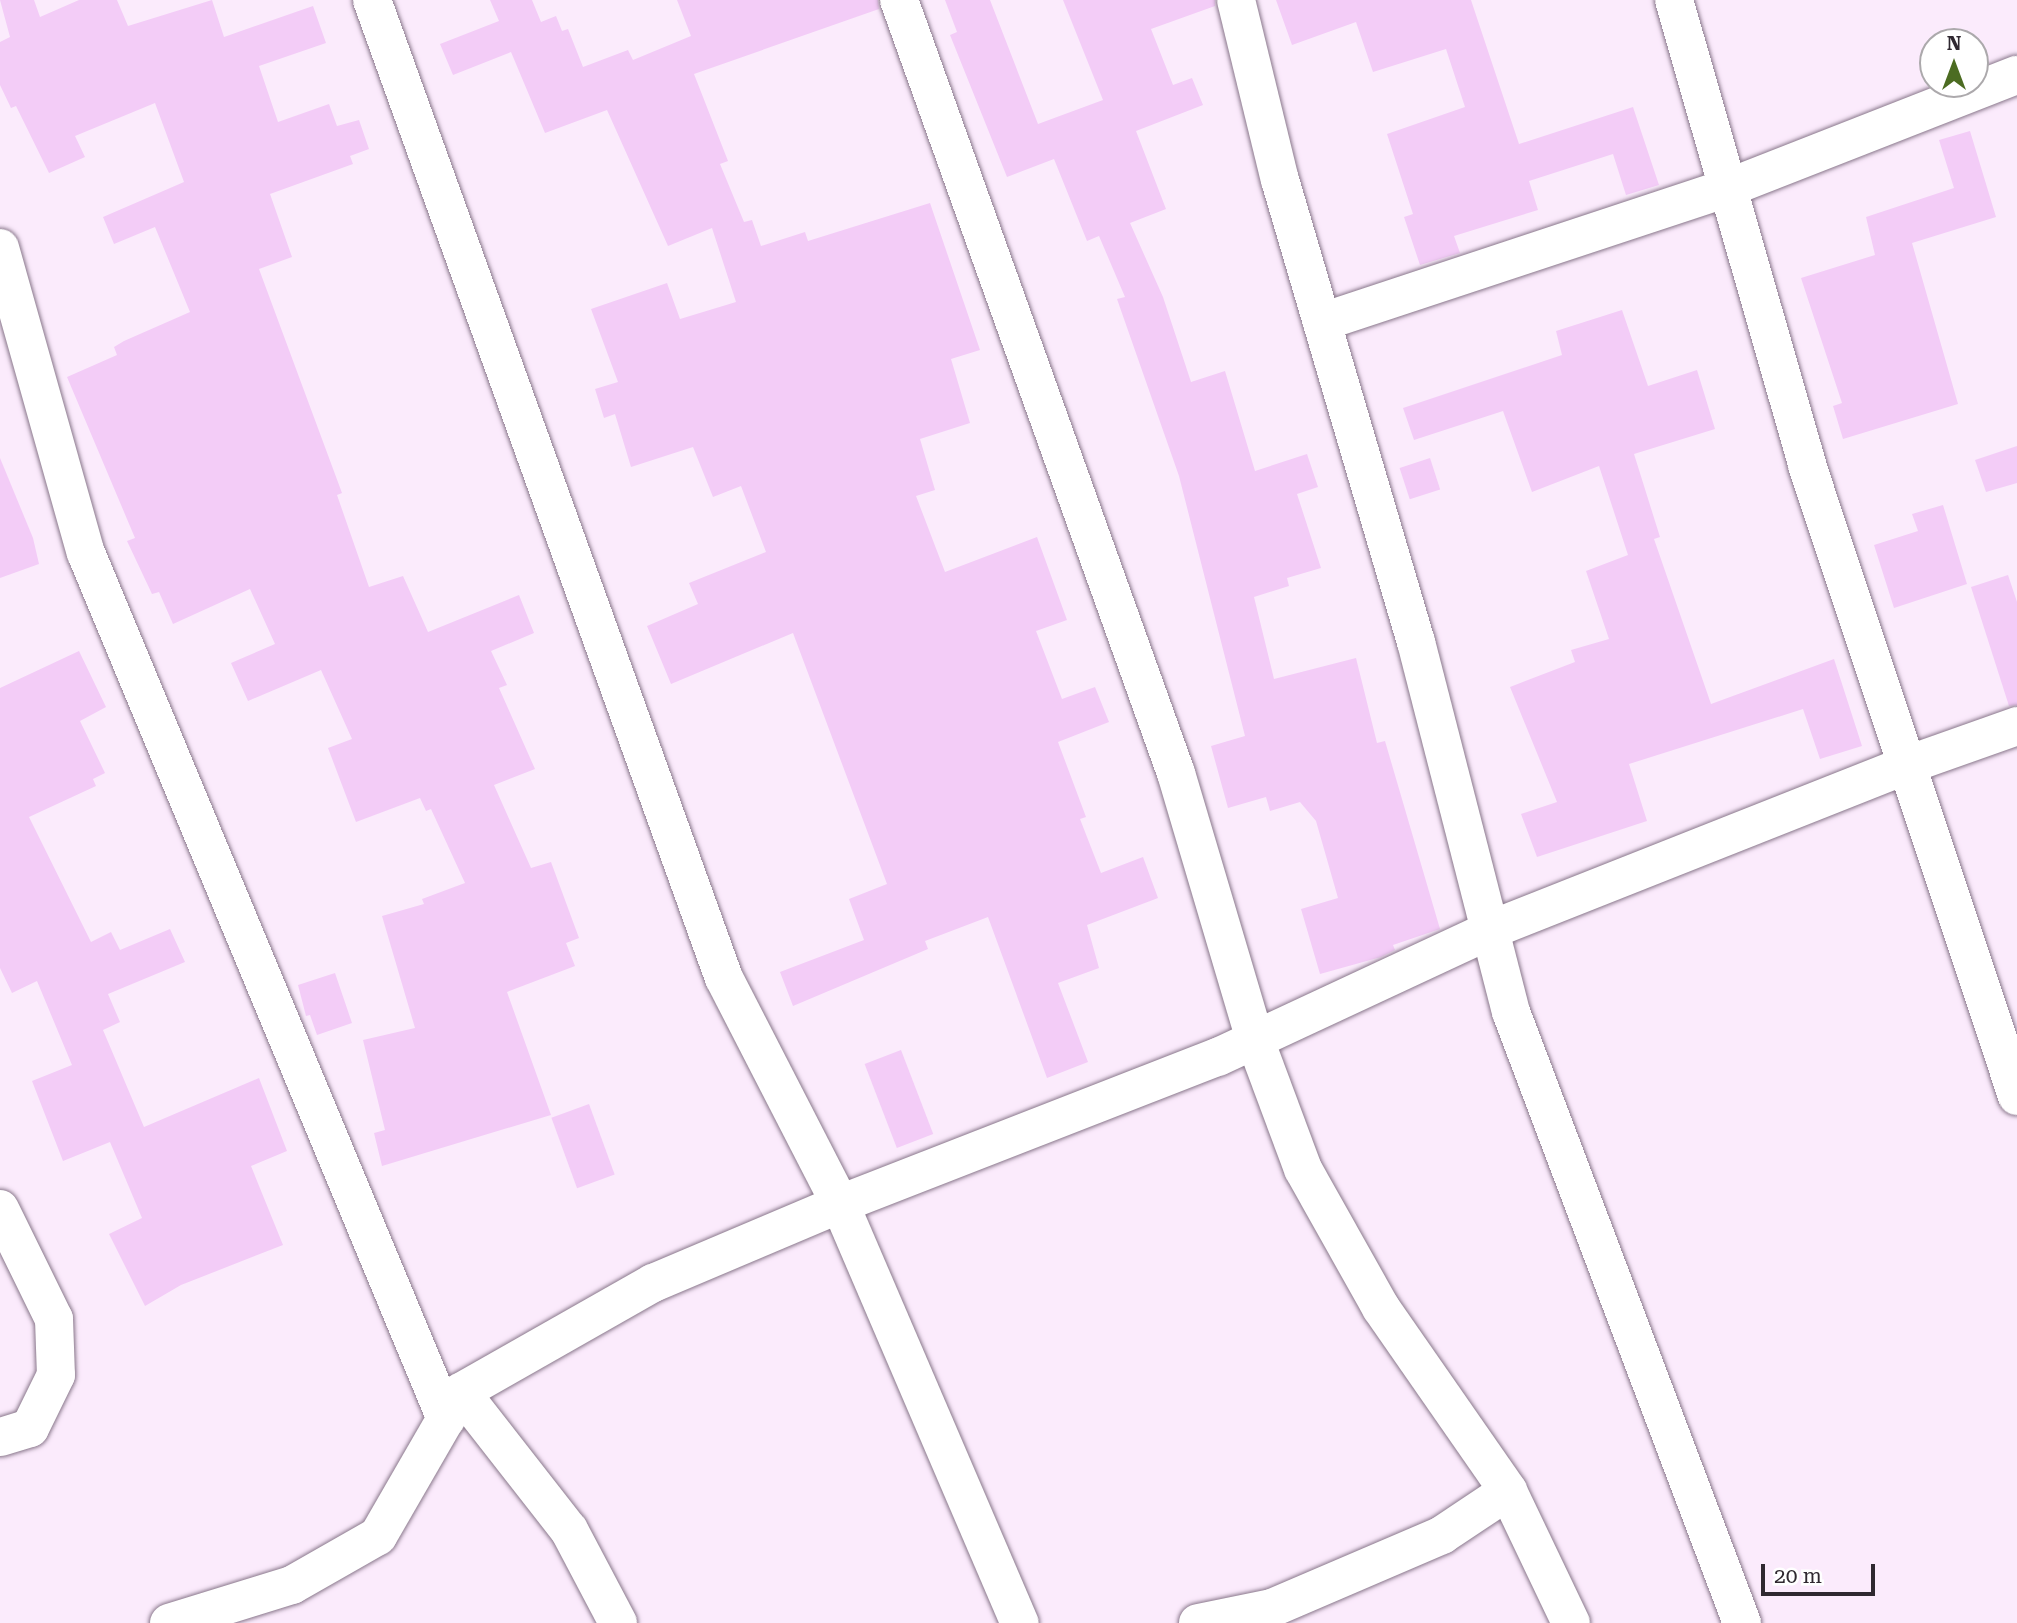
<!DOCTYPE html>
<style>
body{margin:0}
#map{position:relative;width:2017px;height:1623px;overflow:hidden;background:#fbebfc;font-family:"Roboto Serif",serif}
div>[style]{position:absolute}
.building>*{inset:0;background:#f3ccf7;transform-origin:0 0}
.roads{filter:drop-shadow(0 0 2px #89778b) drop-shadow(0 0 2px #89778b)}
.street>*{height:38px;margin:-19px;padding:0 19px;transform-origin:19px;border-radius:19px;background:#fff}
span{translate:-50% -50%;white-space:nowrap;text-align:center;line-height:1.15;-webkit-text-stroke:5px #fff;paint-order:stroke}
.north{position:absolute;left:1919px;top:28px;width:70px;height:70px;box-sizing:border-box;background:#fff;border:2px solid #aca9ac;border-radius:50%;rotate:0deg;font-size:19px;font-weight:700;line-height:28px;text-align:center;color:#2f2830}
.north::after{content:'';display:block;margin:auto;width:24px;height:32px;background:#4c6c22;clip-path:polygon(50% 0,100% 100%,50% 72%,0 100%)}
.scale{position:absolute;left:1761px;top:1564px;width:114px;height:32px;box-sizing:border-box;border:4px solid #2f2830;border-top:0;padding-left:9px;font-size:21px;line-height:24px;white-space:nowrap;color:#2f2830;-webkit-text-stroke:5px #fff;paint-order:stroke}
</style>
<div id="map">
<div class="building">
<i style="clip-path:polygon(0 0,34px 0,40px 17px,79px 0,117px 0,128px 26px,212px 0,224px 37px,313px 6px,326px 43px,259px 66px,278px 122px,329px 104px,337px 126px,359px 120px,369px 149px,350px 156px,353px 164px,270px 194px,292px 257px,259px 269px,342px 493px,337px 495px,369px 587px,403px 576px,428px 632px,519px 595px,534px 633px,491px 651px,507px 685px,499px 688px,535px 769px,494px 785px,531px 868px,551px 862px,579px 938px,566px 943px,575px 966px,507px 992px,551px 1115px,382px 1166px,374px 1133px,385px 1130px,363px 1040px,415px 1028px,382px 916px,424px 904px,422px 899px,465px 883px,431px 809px,426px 811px,420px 798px,356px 822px,328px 748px,352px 739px,321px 670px,248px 701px,231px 663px,275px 644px,250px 589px,173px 624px,159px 592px,152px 594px,127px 541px,135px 538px,67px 377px,117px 355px,114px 347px,124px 341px,190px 312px,155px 227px,114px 244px,103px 217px,184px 182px,155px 103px,75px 136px,85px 157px,49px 173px,16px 106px,11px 108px,0 85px,0 42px,10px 37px)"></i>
<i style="clip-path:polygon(490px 0,532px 0,541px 22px,556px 16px,562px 31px,568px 29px,583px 67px,628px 50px,633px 60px,691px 36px,677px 0,878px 0,879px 9px,694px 74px,728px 161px,720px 164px,744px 222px,752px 220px,761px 246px,805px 232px,808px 241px,930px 203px,980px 350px,951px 359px,970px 423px,920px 439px,935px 490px,916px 496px,945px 572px,1037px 537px,1067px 620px,1036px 631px,1062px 699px,1095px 687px,1109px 722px,1058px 742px,1086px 817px,1080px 819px,1101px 873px,1143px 857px,1158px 898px,1087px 925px,1099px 968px,1058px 983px,1088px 1062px,1047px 1078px,988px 917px,925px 941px,928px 949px,793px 1006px,780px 972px,864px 940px,849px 899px,887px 884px,793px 633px,671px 684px,647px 626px,698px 604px,689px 583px,766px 552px,741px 486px,713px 497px,693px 447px,631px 467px,615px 414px,604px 418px,595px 389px,618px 382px,591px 309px,667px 283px,680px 319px,736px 302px,712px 228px,668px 246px,607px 110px,545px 133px,511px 52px,453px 75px,440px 44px,499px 21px)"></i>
<i style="clip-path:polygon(945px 0,990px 0,1038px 124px,1103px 100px,1063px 0,1215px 0,1215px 6px,1151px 29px,1173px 85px,1192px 78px,1203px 105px,1136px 131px,1166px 209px,1130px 223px,1163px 297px,1191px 382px,1225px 371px,1255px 471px,1307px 454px,1318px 487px,1297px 494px,1321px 568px,1287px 578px,1289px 586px,1254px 597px,1274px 679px,1356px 658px,1377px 743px,1385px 741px,1440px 929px,1393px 945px,1395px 950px,1381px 957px,1320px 974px,1301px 909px,1338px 898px,1316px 821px,1300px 802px,1270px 811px,1266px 797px,1228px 808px,1211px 746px,1245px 736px,1179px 476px,1117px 299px,1125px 297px,1099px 236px,1087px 241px,1054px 159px,1007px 177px,950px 35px,957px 32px)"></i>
<i style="clip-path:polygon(1276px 0,1471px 0,1519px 144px,1633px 107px,1659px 185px,1626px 195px,1613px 154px,1529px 181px,1538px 210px,1454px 236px,1460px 253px,1420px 265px,1404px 217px,1413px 214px,1387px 134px,1465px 107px,1446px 49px,1373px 72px,1356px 22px,1292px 45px)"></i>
<i style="clip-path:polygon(1970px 131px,1996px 217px,1912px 243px,1958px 404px,1843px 439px,1833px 406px,1842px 403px,1801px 278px,1875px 255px,1866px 217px,1954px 188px,1939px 140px)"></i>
<i style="clip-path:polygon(1622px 310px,1648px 386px,1697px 370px,1715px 429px,1634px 454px,1660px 537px,1654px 539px,1711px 704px,1834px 659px,1862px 746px,1820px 759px,1803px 709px,1629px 764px,1647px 821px,1537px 857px,1521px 814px,1557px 802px,1510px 687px,1575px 662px,1571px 650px,1609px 639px,1586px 571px,1628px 555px,1599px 466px,1532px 492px,1503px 411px,1414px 440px,1403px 408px,1562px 355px,1556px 331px)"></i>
<i style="clip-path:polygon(2017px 446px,2017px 483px,1986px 492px,1975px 460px)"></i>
<i style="clip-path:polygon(0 458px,33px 538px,39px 564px,0 578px)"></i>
<i style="left:1430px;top:458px;width:33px;height:32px;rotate:72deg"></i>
<i style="clip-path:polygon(1943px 505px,1967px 584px,1894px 608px,1874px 545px,1918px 531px,1912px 514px)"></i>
<i style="clip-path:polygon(2008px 575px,2017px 602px,2017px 705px,2009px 706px,1971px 587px)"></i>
<i style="clip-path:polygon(79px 651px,106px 707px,80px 721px,105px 773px,93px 779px,96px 786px,29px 817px,91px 942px,111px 932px,120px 950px,170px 929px,185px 962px,108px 994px,120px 1022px,103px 1030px,144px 1127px,259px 1078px,287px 1151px,251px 1166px,283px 1245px,181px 1285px,145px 1306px,109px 1234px,142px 1218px,110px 1142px,63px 1161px,32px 1081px,72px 1065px,37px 981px,12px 993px,0 968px,0 688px)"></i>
<i style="clip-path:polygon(335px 973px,352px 1023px,317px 1035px,310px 1015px,306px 1016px,298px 985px)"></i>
<i style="left:901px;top:1050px;width:90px;height:39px;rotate:69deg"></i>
<i style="left:589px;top:1104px;width:75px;height:40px;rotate:70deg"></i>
</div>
<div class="roads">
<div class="street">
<i style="left:372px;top:0;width:1039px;rotate:70.21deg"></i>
<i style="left:724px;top:978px;width:254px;rotate:62.8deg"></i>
<i style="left:840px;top:1204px;width:456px;rotate:66.8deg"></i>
<i style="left:899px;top:0;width:821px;rotate:70.29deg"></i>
<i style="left:1176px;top:773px;width:278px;rotate:73.5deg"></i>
<i style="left:1255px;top:1040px;width:138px;rotate:69.6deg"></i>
<i style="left:1303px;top:1169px;width:159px;rotate:60.7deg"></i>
<i style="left:1381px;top:1308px;width:223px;rotate:55.2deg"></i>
<i style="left:1508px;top:1491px;width:146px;rotate:64.5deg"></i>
<i style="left:1236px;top:0;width:185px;rotate:76.3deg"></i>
<i style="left:1280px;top:180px;width:482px;rotate:73.6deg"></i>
<i style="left:1416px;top:642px;width:382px;rotate:75.6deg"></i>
<i style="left:1511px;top:1012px;width:653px;rotate:69.29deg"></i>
<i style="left:1674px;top:0;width:484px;rotate:74deg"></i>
<i style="left:1807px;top:465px;width:665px;rotate:71.59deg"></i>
<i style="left:0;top:248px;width:317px;rotate:74.3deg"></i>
<i style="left:86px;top:553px;width:938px;rotate:67.43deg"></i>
<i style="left:1322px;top:322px;width:428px;rotate:-18.3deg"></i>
<i style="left:1728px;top:188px;width:310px;rotate:-21.4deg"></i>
<i style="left:0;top:1209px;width:123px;rotate:63.9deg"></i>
<i style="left:54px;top:1319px;width:56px;rotate:88deg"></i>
<i style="left:56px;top:1375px;width:59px;rotate:116.1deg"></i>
<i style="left:30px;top:1428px;width:31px;rotate:163deg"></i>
<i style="left:461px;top:1392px;width:175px;rotate:52deg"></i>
<i style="left:569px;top:1530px;width:105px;rotate:62.2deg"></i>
<i style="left:169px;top:1623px;width:129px;rotate:-17.2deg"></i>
<i style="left:292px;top:1585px;width:99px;rotate:-29.7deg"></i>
<i style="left:378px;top:1536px;width:166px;rotate:-60deg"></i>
<i style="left:461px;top:1392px;width:221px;rotate:-29.6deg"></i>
<i style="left:653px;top:1283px;width:203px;rotate:-22.9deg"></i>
<i style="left:840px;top:1204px;width:406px;rotate:-21.3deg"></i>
<i style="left:1218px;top:1057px;width:300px;rotate:-25deg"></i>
<i style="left:1490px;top:930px;width:448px;rotate:-21.6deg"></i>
<i style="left:1907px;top:765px;width:117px;rotate:-19.5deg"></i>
<i style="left:1198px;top:1623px;width:76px;rotate:-11.5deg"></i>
<i style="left:1272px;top:1608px;width:185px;rotate:-23.2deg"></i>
<i style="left:1442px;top:1535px;width:79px;rotate:-33.7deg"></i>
</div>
</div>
<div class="north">N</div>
<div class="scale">20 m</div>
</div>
